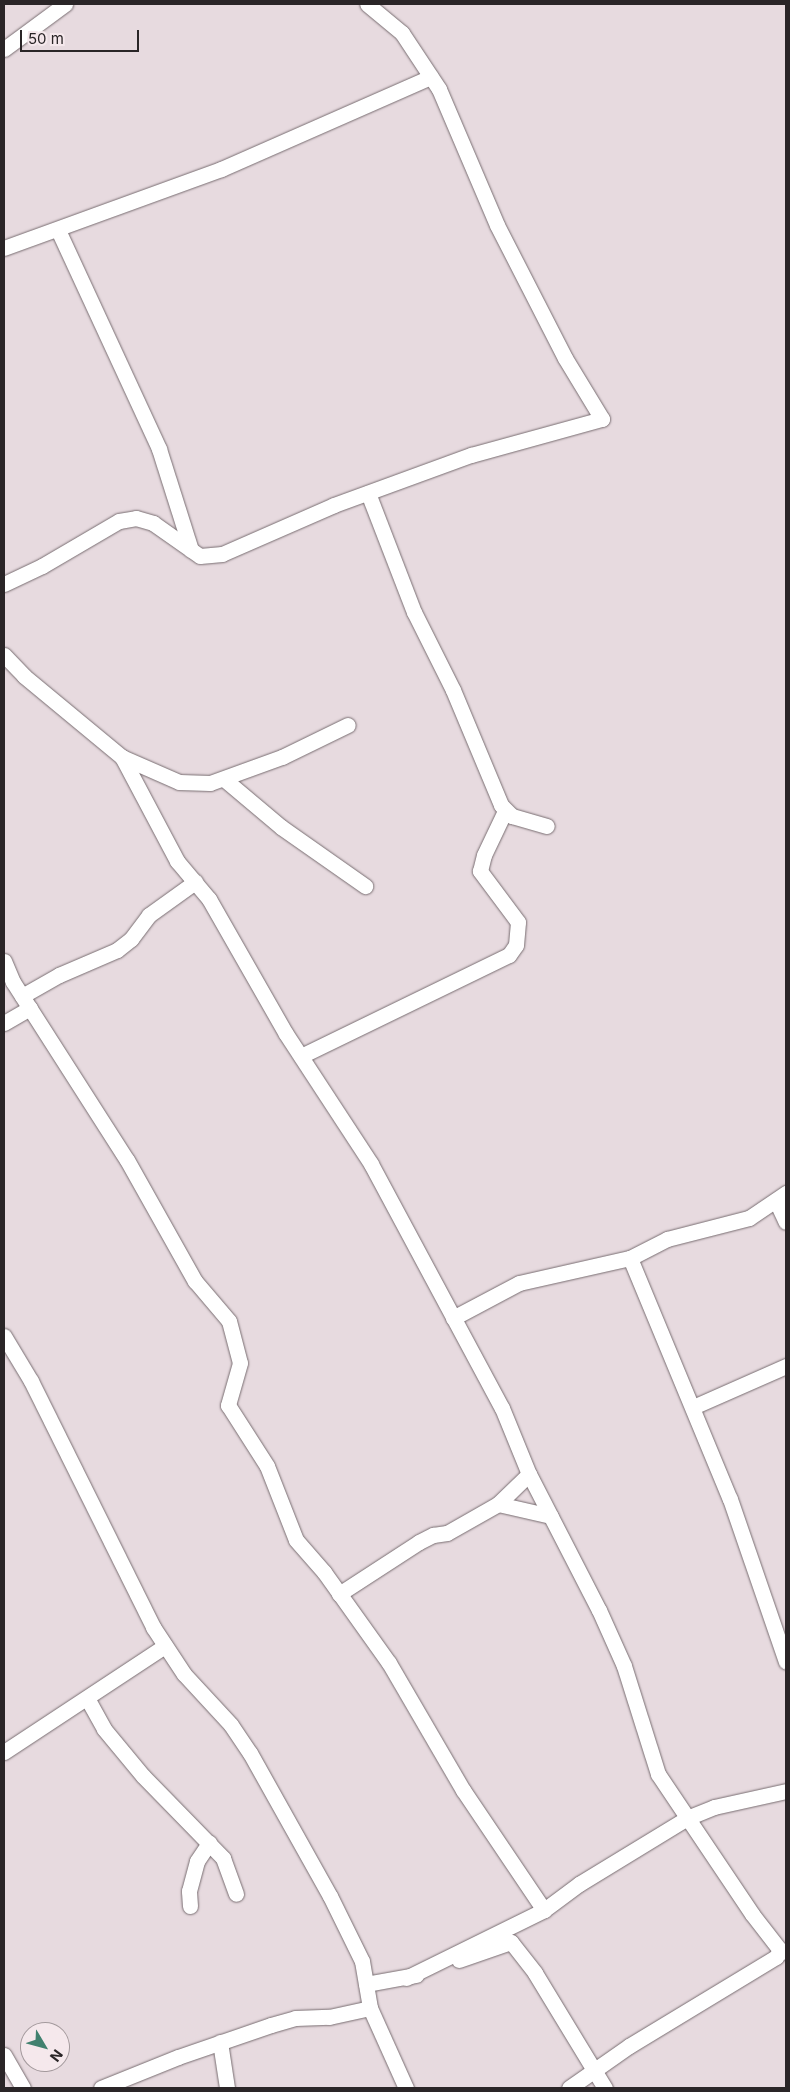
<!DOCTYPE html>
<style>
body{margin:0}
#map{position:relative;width:790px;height:2092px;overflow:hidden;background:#e7dadf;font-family:Inter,sans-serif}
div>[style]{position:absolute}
.roads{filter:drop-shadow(0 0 1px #786d71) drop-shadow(0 0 1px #786d71)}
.street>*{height:15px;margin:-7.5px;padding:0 7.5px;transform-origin:7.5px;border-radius:7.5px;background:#fff}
span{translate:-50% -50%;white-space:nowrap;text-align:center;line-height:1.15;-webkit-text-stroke:5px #f5e8ec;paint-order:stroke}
.frame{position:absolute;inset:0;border:5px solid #2a2527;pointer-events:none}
.north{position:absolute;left:20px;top:2022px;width:50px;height:50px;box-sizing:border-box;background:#f5e8ec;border:1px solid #a49a9d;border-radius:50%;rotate:127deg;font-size:14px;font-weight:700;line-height:20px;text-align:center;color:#2a2527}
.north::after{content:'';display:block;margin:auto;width:18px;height:22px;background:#41816f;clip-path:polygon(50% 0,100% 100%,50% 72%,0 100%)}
.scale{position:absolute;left:20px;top:30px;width:119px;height:22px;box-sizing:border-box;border:2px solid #2a2527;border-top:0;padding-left:6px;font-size:15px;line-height:18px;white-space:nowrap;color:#2a2527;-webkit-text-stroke:4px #f5e8ec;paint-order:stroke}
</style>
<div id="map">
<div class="roads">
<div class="street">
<i style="left:4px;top:49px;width:76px;rotate:-36.4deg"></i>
<i style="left:58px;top:230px;width:241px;rotate:65.2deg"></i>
<i style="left:159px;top:449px;width:106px;rotate:72.4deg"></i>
<i style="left:4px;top:248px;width:231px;rotate:-20deg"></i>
<i style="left:221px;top:169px;width:229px;rotate:-23.7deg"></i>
<i style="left:368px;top:493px;width:128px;rotate:68.9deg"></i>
<i style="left:414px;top:612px;width:87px;rotate:63.4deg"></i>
<i style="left:453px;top:690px;width:125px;rotate:67.3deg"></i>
<i style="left:501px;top:805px;width:16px;rotate:45deg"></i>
<i style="left:512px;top:816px;width:36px;rotate:16deg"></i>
<i style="left:4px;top:584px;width:42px;rotate:-25.3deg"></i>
<i style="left:42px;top:566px;width:89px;rotate:-30.3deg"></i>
<i style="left:119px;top:521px;width:17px;rotate:-10deg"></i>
<i style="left:136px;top:518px;width:18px;rotate:16deg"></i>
<i style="left:153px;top:523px;width:57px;rotate:35.1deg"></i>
<i style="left:200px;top:556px;width:22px;rotate:-5deg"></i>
<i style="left:222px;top:554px;width:122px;rotate:-23.6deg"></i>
<i style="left:334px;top:505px;width:146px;rotate:-20.1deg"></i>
<i style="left:471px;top:455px;width:136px;rotate:-15.4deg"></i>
<i style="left:602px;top:419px;width:71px;rotate:-121.2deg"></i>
<i style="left:565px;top:358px;width:149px;rotate:-117.1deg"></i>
<i style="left:497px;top:225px;width:148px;rotate:-113.1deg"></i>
<i style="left:439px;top:89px;width:67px;rotate:-123.5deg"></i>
<i style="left:402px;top:33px;width:45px;rotate:-140.4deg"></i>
<i style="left:4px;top:655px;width:29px;rotate:46deg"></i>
<i style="left:24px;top:676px;width:127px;rotate:39.6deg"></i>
<i style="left:122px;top:757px;width:118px;rotate:62.1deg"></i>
<i style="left:177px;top:861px;width:50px;rotate:49.9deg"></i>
<i style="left:209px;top:899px;width:155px;rotate:60.3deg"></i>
<i style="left:286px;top:1034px;width:155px;rotate:56.8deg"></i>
<i style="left:371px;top:1164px;width:277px;rotate:61.8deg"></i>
<i style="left:502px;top:1408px;width:71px;rotate:67.8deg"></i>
<i style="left:529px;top:1474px;width:153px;rotate:62.8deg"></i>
<i style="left:599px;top:1610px;width:61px;rotate:65.9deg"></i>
<i style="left:624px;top:1666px;width:113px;rotate:72.5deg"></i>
<i style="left:658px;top:1774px;width:169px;rotate:56.1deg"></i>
<i style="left:752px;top:1914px;width:46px;rotate:52.1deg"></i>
<i style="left:780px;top:1950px;width:6px;rotate:18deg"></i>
<i style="left:122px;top:757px;width:62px;rotate:23.7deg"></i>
<i style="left:179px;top:782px;width:31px;rotate:2deg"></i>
<i style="left:210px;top:783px;width:77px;rotate:-19.9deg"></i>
<i style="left:282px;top:757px;width:73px;rotate:-25.9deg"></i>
<i style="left:224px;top:779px;width:75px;rotate:40.1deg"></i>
<i style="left:281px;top:827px;width:103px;rotate:35.1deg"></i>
<i style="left:4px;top:961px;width:23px;rotate:67deg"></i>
<i style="left:13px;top:982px;width:211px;rotate:57.4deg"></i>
<i style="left:127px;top:1160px;width:139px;rotate:60.7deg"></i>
<i style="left:195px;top:1281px;width:52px;rotate:49.6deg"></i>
<i style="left:229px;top:1321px;width:43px;rotate:75.3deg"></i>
<i style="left:240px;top:1363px;width:44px;rotate:105.9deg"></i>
<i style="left:228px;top:1405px;width:72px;rotate:57.4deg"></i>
<i style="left:267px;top:1466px;width:79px;rotate:68.6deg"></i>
<i style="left:296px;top:1540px;width:43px;rotate:48.8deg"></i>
<i style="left:324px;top:1572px;width:112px;rotate:54.5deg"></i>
<i style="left:389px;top:1663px;width:147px;rotate:59.8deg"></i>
<i style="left:463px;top:1790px;width:145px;rotate:56deg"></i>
<i style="left:22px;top:996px;width:43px;rotate:-29.6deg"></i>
<i style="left:59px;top:975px;width:63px;rotate:-23.3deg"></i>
<i style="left:117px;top:950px;width:18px;rotate:-38deg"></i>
<i style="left:131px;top:939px;width:30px;rotate:-53deg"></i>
<i style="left:149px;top:915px;width:57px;rotate:-35.7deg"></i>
<i style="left:4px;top:1023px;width:30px;rotate:-30deg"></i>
<i style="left:301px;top:1056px;width:231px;rotate:-25.9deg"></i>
<i style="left:509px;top:955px;width:12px;rotate:-55deg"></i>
<i style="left:516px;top:945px;width:23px;rotate:-85deg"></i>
<i style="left:518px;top:922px;width:64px;rotate:-126.7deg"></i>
<i style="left:480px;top:871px;width:16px;rotate:-76deg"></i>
<i style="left:484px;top:855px;width:49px;rotate:-64.5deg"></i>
<i style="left:776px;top:1201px;width:23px;rotate:65deg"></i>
<i style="left:630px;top:1258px;width:261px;rotate:67.5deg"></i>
<i style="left:730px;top:1499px;width:172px;rotate:71deg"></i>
<i style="left:453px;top:1318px;width:75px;rotate:-27.9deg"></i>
<i style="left:519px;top:1283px;width:114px;rotate:-12.7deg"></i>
<i style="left:630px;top:1258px;width:42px;rotate:-27.2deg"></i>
<i style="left:667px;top:1239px;width:85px;rotate:-14.4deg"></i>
<i style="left:749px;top:1218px;width:45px;rotate:-34deg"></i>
<i style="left:4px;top:1336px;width:52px;rotate:59deg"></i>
<i style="left:31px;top:1381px;width:275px;rotate:63.6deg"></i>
<i style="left:153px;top:1627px;width:56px;rotate:56.6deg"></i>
<i style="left:184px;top:1674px;width:69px;rotate:47.3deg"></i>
<i style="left:231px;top:1725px;width:34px;rotate:56deg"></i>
<i style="left:250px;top:1753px;width:164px;rotate:60.8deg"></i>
<i style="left:330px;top:1896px;width:72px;rotate:63.8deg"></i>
<i style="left:362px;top:1961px;width:48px;rotate:80.3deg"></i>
<i style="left:370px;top:2008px;width:88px;rotate:65.8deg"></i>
<i style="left:693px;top:1407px;width:102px;rotate:-23.8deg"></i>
<i style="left:498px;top:1504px;width:54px;rotate:12.8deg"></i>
<i style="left:339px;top:1594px;width:95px;rotate:-33deg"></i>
<i style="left:419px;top:1542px;width:16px;rotate:-27deg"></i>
<i style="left:433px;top:1535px;width:14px;rotate:-8deg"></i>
<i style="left:447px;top:1533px;width:59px;rotate:-29.6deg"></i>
<i style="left:498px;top:1504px;width:43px;rotate:-44.1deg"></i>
<i style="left:87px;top:1698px;width:35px;rotate:61deg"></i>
<i style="left:104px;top:1729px;width:61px;rotate:50.3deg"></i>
<i style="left:143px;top:1776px;width:115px;rotate:45.7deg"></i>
<i style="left:223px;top:1858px;width:38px;rotate:70deg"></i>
<i style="left:4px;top:1752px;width:193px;rotate:-33.4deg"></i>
<i style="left:190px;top:1906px;width:15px;rotate:-94deg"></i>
<i style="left:189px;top:1891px;width:31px;rotate:-75deg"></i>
<i style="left:197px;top:1861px;width:22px;rotate:-56deg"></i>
<i style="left:459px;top:1960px;width:55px;rotate:-19.1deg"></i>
<i style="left:511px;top:1942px;width:39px;rotate:52deg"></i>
<i style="left:535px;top:1973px;width:135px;rotate:58.7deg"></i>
<i style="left:406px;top:1978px;width:154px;rotate:-26.2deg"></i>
<i style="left:544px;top:1910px;width:44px;rotate:-36.6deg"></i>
<i style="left:579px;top:1884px;width:127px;rotate:-31.4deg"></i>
<i style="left:687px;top:1818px;width:29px;rotate:-22deg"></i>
<i style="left:714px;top:1807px;width:74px;rotate:-12.5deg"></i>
<i style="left:366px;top:1984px;width:51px;rotate:-10.2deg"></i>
<i style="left:220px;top:2042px;width:47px;rotate:81.3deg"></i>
<i style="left:4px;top:2055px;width:38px;rotate:60deg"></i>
<i style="left:101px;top:2088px;width:83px;rotate:-21.9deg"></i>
<i style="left:178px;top:2057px;width:98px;rotate:-19deg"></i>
<i style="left:271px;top:2025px;width:25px;rotate:-16deg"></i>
<i style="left:295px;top:2018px;width:34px;rotate:-2deg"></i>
<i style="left:329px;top:2017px;width:42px;rotate:-12.4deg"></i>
<i style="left:569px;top:2088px;width:73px;rotate:-35deg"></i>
<i style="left:629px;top:2046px;width:172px;rotate:-31.2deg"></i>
<i style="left:776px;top:1957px;width:8px;rotate:-60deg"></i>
</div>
</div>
<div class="frame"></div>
<div class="north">N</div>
<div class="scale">50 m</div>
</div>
